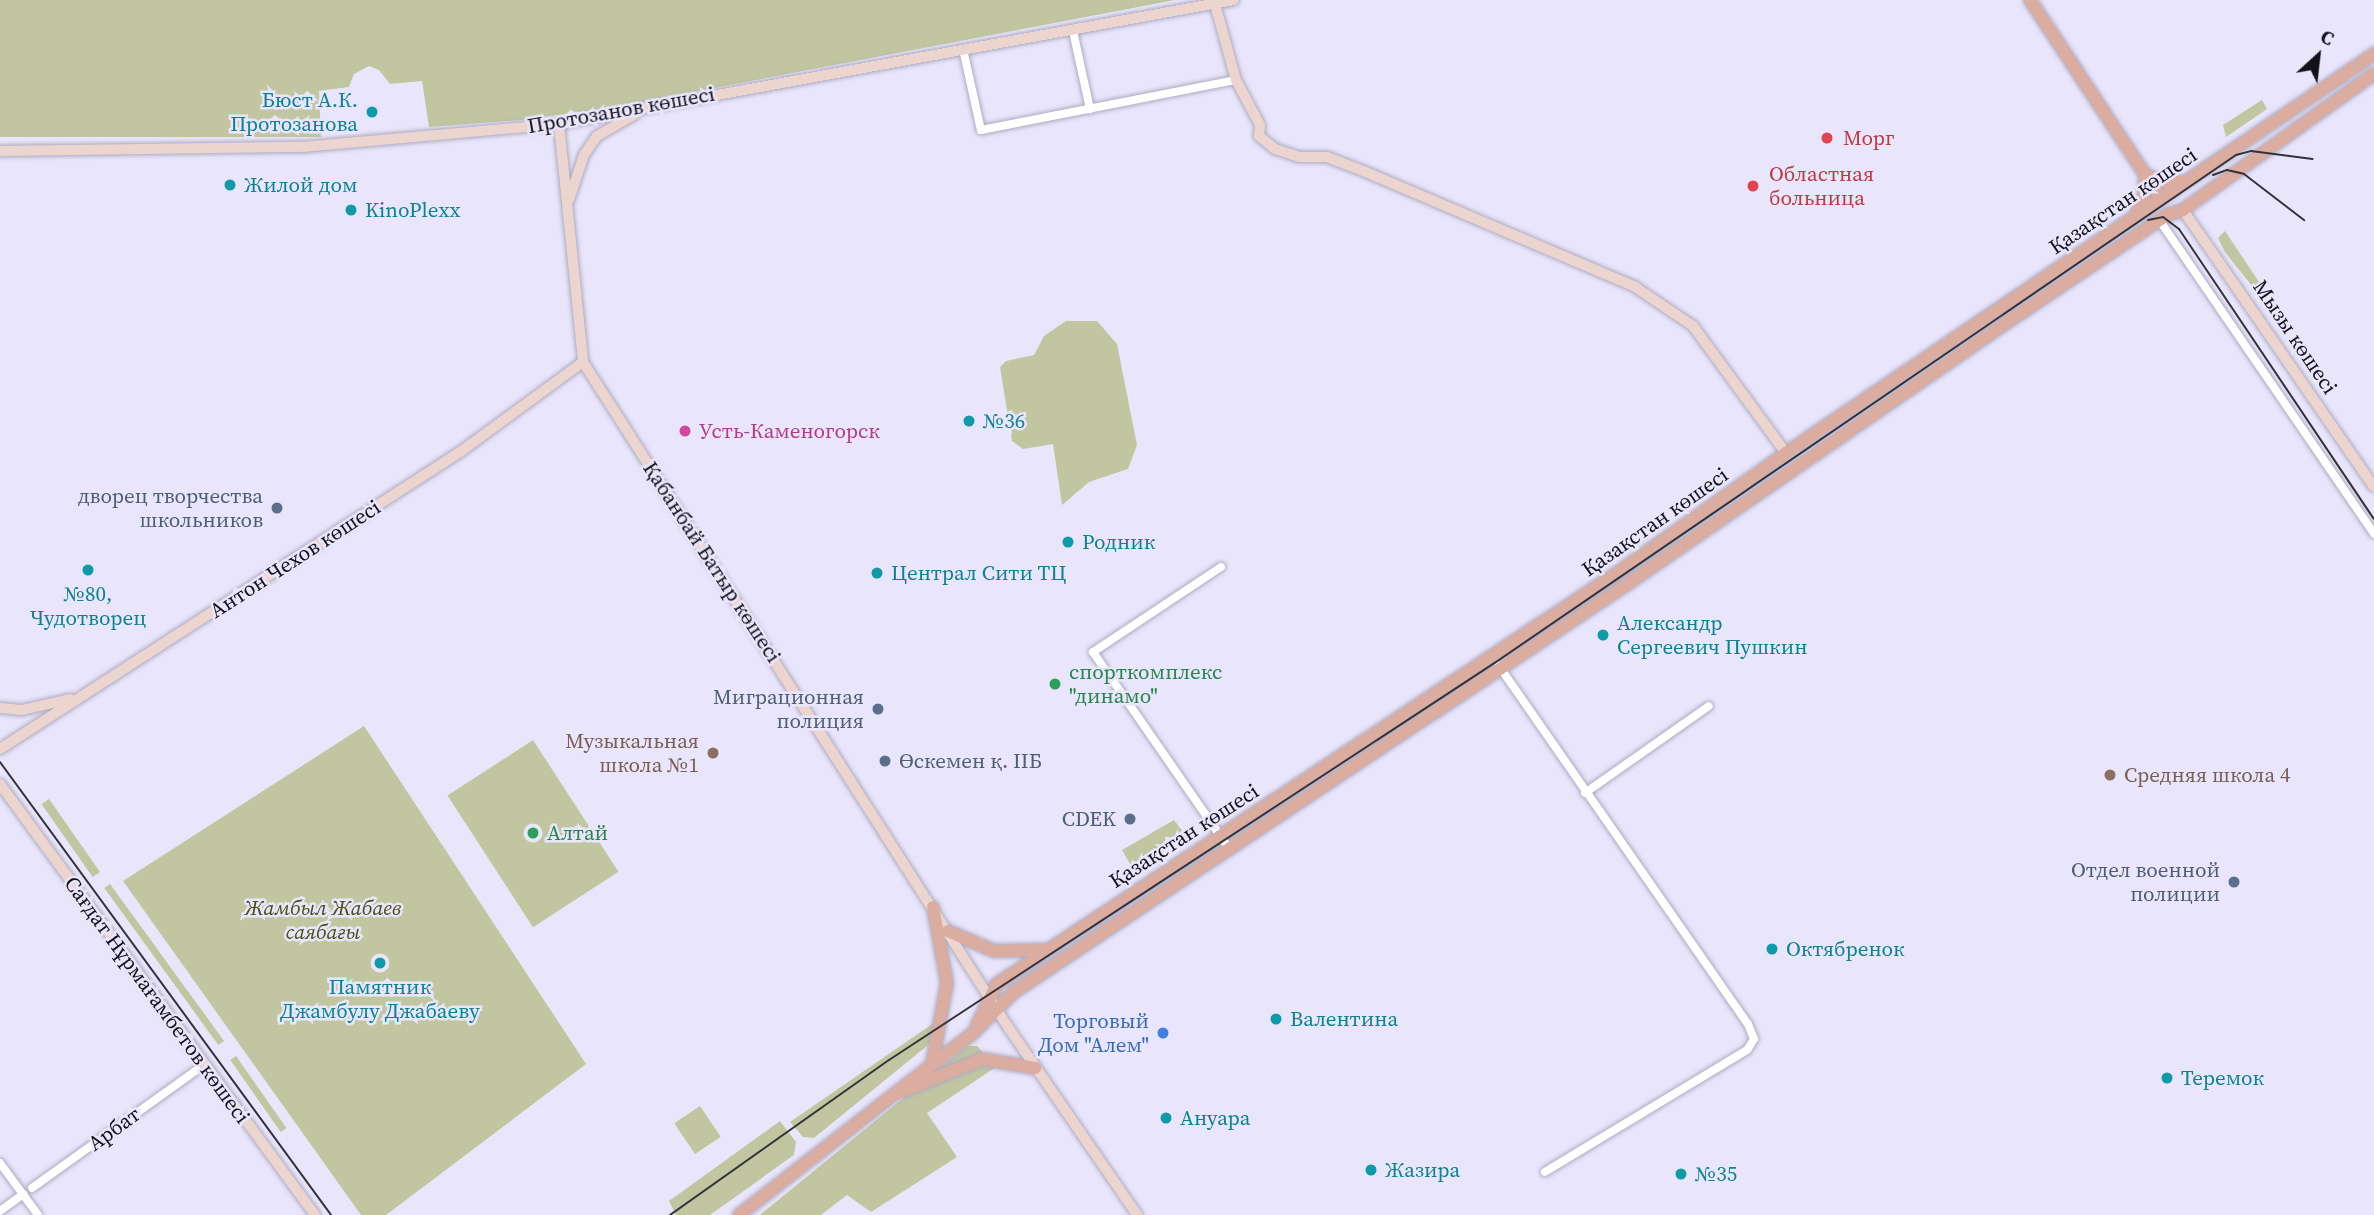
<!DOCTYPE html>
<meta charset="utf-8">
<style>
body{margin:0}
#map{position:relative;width:2374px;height:1215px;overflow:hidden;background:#e9e6fc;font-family:"Source Serif 4",serif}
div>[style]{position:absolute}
.green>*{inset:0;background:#c1c6a0;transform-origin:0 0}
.roads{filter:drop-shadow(0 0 2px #aeabc0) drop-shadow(0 0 2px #aeabc0)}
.street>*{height:8px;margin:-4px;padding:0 4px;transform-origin:4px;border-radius:4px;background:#fff}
.secondary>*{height:10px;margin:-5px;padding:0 5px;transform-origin:5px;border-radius:5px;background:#edd5cf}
.primary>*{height:12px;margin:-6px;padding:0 6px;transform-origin:6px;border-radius:6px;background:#dbaca0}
.tram>*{height:2px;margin:-1px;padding:0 1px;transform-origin:1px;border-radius:1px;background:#33323b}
.dots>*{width:19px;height:19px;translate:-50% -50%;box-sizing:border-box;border:4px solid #e9e6fc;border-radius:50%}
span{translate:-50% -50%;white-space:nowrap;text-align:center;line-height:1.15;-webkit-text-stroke:5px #e9e6fc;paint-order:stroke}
.culture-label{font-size:21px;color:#0d838f}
.right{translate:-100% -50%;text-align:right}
.left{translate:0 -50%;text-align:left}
.street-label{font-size:21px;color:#121118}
.health-label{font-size:21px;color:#be3a42}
.hotel-label{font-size:21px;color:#b23c85}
.service-label{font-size:21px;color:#4e5e75}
.leisure-label{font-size:21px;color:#27864d}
.education-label{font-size:21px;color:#785e54}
.park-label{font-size:21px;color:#4b4f15;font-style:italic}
.shop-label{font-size:21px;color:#366cbe}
.north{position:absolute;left:2283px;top:21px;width:70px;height:70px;-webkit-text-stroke:5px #e9e6fc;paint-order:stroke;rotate:27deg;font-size:19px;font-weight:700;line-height:28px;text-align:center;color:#121118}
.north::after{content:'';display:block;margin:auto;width:24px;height:32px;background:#121118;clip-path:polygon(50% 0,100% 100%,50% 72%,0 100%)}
</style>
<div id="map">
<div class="green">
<i style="clip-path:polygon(0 0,1175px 0,609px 108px,521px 120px,429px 127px,422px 81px,390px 84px,379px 70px,369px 66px,354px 74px,349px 87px,319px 91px,321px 137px,0 137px)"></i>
<i style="clip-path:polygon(2262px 100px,2267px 109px,2226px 137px,2223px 125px)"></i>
<i style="clip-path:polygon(2225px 231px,2261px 285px,2255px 290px,2225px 252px,2218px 238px)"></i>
<i style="clip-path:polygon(1066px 321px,1097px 321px,1117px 344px,1137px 445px,1128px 469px,1089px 482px,1062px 505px,1053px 444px,1023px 449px,1012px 441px,1000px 367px,1006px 361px,1034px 355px,1044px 336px)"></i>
<i style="clip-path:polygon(364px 726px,586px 1064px,386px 1215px,361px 1215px,123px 881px)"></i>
<i style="left:533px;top:740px;width:157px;height:102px;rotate:57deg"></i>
<i style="left:49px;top:799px;width:89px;height:9px;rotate:55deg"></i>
<i style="clip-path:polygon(1174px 820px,1187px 837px,1134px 871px,1122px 850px)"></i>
<i style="left:110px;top:884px;width:194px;height:7px;rotate:54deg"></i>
<i style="clip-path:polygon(941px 1018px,937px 1035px,928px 1045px,814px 1138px,803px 1137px,790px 1122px)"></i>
<i style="clip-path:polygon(967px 1046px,977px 1046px,996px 1067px,927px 1113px,957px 1157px,871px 1212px,847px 1195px,821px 1215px,760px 1215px)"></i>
<i style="left:236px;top:1056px;width:88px;height:7px;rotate:55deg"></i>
<i style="left:700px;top:1106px;width:37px;height:31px;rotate:56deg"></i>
<i style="clip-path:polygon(780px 1121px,796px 1142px,794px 1155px,710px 1215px,676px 1215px,669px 1201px)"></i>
</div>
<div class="roads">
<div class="street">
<i style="left:1073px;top:31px;width:80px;rotate:77.7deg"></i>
<i style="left:963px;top:49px;width:83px;rotate:77.5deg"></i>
<i style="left:981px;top:130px;width:260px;rotate:-11.1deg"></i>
<i style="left:2160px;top:221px;width:379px;rotate:55.6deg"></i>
<i style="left:1221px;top:567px;width:154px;rotate:146.4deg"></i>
<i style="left:1093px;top:652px;width:241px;rotate:55.3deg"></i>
<i style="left:1499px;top:666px;width:436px;rotate:55.2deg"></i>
<i style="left:1748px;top:1024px;width:16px;rotate:68deg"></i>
<i style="left:1754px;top:1039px;width:13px;rotate:122deg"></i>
<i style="left:1747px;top:1050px;width:236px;rotate:148.9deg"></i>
<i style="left:1585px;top:793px;width:151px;rotate:-35.1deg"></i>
<i style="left:0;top:1163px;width:64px;rotate:53.8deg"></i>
<i style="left:32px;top:1188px;width:203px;rotate:-35.6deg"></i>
<i style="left:0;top:1211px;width:29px;rotate:-36deg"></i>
</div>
<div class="secondary">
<i style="left:1215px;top:4px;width:79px;rotate:74.6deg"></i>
<i style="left:1236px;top:80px;width:51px;rotate:61.9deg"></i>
<i style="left:1260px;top:125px;width:11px;rotate:95deg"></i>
<i style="left:1259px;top:136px;width:21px;rotate:39deg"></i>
<i style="left:1275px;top:149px;width:25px;rotate:18deg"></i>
<i style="left:1299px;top:157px;width:28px"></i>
<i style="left:1327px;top:157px;width:42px;rotate:21deg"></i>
<i style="left:1366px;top:172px;width:293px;rotate:23.1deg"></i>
<i style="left:1635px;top:287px;width:70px;rotate:33.9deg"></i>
<i style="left:1693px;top:326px;width:157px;rotate:53.8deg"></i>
<i style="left:559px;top:124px;width:239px;rotate:84.2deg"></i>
<i style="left:583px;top:362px;width:789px;rotate:57.42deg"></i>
<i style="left:1008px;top:1027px;width:228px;rotate:55.5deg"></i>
<i style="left:0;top:151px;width:302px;rotate:-0.8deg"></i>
<i style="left:302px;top:147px;width:258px;rotate:-5.1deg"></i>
<i style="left:559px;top:124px;width:686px;rotate:-10.41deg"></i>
<i style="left:569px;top:200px;width:47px;rotate:-71.6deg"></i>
<i style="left:584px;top:155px;width:23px;rotate:-56deg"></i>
<i style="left:597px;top:136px;width:43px;rotate:-29.6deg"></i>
<i style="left:2183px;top:210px;width:336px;rotate:55.4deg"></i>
<i style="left:0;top:708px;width:22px;rotate:5deg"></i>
<i style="left:22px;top:710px;width:49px;rotate:-12.9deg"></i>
<i style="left:0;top:749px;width:548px;rotate:-32.85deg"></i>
<i style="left:460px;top:452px;width:152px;rotate:-36.2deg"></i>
<i style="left:0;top:784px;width:534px;rotate:53.84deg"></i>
</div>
<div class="primary">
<i style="left:2030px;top:0;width:238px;rotate:56.6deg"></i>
<i style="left:2146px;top:175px;width:17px;rotate:24deg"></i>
<i style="left:2162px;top:182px;width:23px"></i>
<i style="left:2135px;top:216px;width:20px;rotate:-63deg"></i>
<i style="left:2144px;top:198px;width:21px;rotate:-87deg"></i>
<i style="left:948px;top:931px;width:50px;rotate:23.5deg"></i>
<i style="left:994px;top:951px;width:52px;rotate:-1.1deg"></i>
<i style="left:977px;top:1025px;width:46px;rotate:-64deg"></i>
<i style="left:997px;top:984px;width:747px;rotate:-33.54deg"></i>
<i style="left:1620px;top:571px;width:204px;rotate:-35.4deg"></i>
<i style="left:1786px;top:453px;width:711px;rotate:-34.16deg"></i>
<i style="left:932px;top:1064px;width:82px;rotate:-79.5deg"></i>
<i style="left:947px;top:983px;width:77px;rotate:-100.4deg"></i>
<i style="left:901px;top:1092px;width:87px;rotate:-22.2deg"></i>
<i style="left:982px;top:1059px;width:54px;rotate:9.6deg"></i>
<i style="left:739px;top:1215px;width:299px;rotate:-37.9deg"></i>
<i style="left:975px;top:1031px;width:55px;rotate:-45deg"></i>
<i style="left:1014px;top:992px;width:739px;rotate:-33.63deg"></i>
<i style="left:1629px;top:583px;width:465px;rotate:-34.6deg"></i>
<i style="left:2012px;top:319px;width:187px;rotate:-33.9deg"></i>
<i style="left:2167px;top:215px;width:17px;rotate:-17deg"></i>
<i style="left:2183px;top:210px;width:234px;rotate:-35.5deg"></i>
</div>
</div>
<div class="tram">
<i style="left:2213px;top:175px;width:15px;rotate:-20deg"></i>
<i style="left:2227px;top:170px;width:17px;rotate:13deg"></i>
<i style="left:2244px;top:174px;width:76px;rotate:37.5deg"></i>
<i style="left:2148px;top:220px;width:15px;rotate:-11deg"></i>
<i style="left:2163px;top:217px;width:20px;rotate:37deg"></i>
<i style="left:2179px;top:229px;width:349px;rotate:56.1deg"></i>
<i style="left:0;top:762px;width:561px;rotate:53.84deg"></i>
<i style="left:670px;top:1215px;width:268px;rotate:-35.3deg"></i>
<i style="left:889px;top:1060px;width:726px;rotate:-33.25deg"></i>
<i style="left:1496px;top:662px;width:897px;rotate:-34.42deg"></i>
<i style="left:2236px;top:155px;width:16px;rotate:-15deg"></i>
<i style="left:2251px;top:151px;width:62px;rotate:7.5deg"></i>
</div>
<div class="dots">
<i style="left:372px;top:112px;background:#0f9aa8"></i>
<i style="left:1827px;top:138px;background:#e0444e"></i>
<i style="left:230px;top:185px;background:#0f9aa8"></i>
<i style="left:1753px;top:186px;background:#e0444e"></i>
<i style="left:351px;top:210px;background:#0f9aa8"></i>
<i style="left:969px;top:421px;background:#0f9aa8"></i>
<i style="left:685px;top:431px;background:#d1479c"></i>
<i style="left:277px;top:508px;background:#5c6f8a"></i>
<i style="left:1068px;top:542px;background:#0f9aa8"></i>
<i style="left:88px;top:570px;background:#0f9aa8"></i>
<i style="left:877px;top:573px;background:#0f9aa8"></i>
<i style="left:1603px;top:635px;background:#0f9aa8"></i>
<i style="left:1055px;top:684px;background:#2e9e5b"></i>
<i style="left:878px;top:709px;background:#5c6f8a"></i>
<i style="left:713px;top:753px;background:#8d6e63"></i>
<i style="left:885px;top:761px;background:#5c6f8a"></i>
<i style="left:2110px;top:775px;background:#8d6e63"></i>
<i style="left:1130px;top:819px;background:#5c6f8a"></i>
<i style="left:533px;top:833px;background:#2e9e5b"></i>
<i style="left:2234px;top:882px;background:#5c6f8a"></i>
<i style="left:1772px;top:949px;background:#0f9aa8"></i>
<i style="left:380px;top:963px;background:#0f9aa8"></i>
<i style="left:1276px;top:1019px;background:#0f9aa8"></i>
<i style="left:1163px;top:1033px;background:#3f7fe0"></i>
<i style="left:2167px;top:1078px;background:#0f9aa8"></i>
<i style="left:1166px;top:1118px;background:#0f9aa8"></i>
<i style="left:1371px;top:1170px;background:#0f9aa8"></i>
<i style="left:1681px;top:1174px;background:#0f9aa8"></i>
</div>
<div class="culture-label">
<span class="right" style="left:358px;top:112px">Бюст А.К.<br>Протозанова</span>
<span class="left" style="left:244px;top:185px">Жилой дом</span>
<span class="left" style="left:365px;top:210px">KinoPlexx</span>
<span class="left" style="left:983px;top:421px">№36</span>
<span class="left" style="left:1082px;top:542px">Родник</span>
<span class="left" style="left:891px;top:573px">Централ Сити ТЦ</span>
<span style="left:88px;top:606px">№80,<br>Чудотворец</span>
<span class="left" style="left:1617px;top:635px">Александр<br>Сергеевич Пушкин</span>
<span class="left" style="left:1786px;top:949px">Октябренок</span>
<span style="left:380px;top:999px">Памятник<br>Джамбулу Джабаеву</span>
<span class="left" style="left:1290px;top:1019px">Валентина</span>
<span class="left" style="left:2181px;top:1078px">Теремок</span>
<span class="left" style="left:1180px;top:1118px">Ануара</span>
<span class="left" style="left:1385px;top:1170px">Жазира</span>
<span class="left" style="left:1695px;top:1174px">№35</span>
</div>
<div class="street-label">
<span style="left:621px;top:110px;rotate:-10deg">Протозанов көшесі</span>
<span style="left:2123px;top:201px;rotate:-34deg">Қазақстан көшесі</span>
<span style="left:2295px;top:337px;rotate:56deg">Мызы көшесі</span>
<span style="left:1655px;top:522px;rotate:-35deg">Қазақстан көшесі</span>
<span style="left:295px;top:559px;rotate:-33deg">Антон Чехов көшесі</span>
<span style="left:712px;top:562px;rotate:57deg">Қабанбай Батыр көшесі</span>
<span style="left:1184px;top:836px;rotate:-33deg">Қазақстан көшесі</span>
<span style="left:157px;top:1000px;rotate:54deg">Сағдат Нұрмағамбетов көшесі</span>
<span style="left:114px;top:1129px;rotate:-36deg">Арбат</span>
</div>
<div class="health-label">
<span class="left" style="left:1843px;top:138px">Морг</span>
<span class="left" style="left:1769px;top:186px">Областная<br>больница</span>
</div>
<div class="hotel-label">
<span class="left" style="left:699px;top:431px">Усть-Каменогорск</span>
</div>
<div class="service-label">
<span class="right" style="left:263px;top:508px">дворец творчества<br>школьников</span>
<span class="right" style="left:864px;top:709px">Миграционная<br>полиция</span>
<span class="left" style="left:899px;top:761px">Өскемен қ. ІІБ</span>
<span class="right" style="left:1116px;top:819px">CDEK</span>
<span class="right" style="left:2220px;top:882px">Отдел военной<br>полиции</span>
</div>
<div class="leisure-label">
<span class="left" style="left:1069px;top:684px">спорткомплекс<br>"динамо"</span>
<span class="left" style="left:547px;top:833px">Алтай</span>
</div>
<div class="education-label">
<span class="right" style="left:699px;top:753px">Музыкальная<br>школа №1</span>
<span class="left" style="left:2124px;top:775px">Средняя школа 4</span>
</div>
<div class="park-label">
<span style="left:323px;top:920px">Жамбыл Жабаев<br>саябағы</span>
</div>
<div class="shop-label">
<span class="right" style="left:1149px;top:1033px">Торговый<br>Дом "Алем"</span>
</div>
<div class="north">С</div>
</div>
